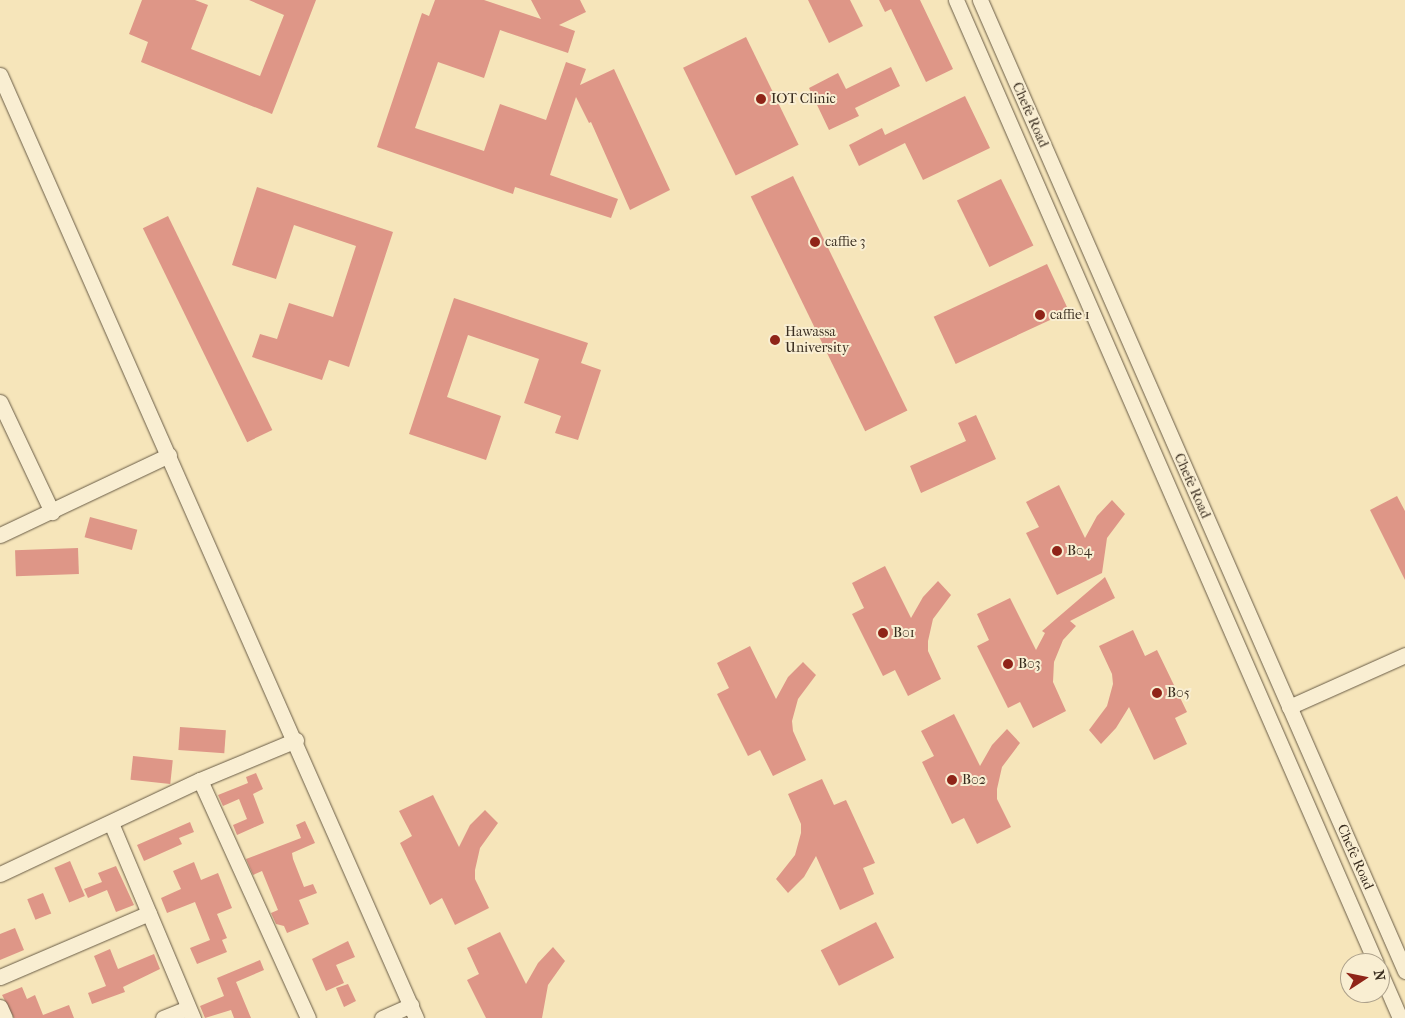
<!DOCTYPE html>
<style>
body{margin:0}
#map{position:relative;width:1405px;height:1018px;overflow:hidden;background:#f6e5ba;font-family:"IM FELL French Canon",serif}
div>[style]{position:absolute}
.building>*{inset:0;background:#de9687;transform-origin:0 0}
.roads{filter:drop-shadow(0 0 1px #695c46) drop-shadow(0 0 1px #695c46)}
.minor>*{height:15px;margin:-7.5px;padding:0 7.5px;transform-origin:7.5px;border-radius:7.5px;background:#f9eed2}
.dots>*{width:14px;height:14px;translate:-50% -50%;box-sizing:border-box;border:2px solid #f9eed2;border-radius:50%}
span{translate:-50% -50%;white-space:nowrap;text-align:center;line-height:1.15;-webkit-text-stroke:4px #f9eed2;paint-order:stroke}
.poi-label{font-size:14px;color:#3a2e20}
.left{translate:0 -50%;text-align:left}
.street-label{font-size:14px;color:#3a2e20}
.north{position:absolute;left:1340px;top:953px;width:50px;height:50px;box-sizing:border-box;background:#f9eed2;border:1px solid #ada18b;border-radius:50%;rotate:79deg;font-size:14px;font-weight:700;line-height:20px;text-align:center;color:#3a2e20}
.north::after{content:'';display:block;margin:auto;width:18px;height:22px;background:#8f2418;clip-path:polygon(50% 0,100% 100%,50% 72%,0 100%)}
</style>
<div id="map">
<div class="building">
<i style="clip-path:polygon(142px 0,195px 0,208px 5px,191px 49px,260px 76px,284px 15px,249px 0,316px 0,272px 114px,141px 62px,148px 42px,129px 34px)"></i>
<i style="clip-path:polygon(435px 0,484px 0,541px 19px,531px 0,580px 0,586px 12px,559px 25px,575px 31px,568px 53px,500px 30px,484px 78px,438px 62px,415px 128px,484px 151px,500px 104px,546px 120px,566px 62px,586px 69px,580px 85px,614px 69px,670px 190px,630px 210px,591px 122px,589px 123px,576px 97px,550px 175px,618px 199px,611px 218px,515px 187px,513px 194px,377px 147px,422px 13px,429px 16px)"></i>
<i style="clip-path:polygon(808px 0,850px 0,863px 26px,829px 43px)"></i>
<i style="clip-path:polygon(879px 0,920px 0,953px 69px,926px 82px,891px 9px,885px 12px)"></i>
<i style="left:746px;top:37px;width:120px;height:70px;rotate:64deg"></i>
<i style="clip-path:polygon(891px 67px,900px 86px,855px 108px,859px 116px,829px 130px,809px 88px,838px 73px,846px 89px)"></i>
<i style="clip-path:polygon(965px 96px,990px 148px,923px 180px,905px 143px,859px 166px,849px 145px,882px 128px,885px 135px)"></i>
<i style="left:793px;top:176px;width:261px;height:47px;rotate:64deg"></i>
<i style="left:1001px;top:179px;width:74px;height:49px;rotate:64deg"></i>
<i style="clip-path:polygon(257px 187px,393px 232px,349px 367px,329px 360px,322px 380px,252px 357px,260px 334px,277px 339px,289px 303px,333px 317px,356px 246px,294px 225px,276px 279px,232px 265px)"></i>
<i style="left:168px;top:216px;width:238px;height:28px;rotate:64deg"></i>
<i style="left:1047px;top:264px;width:52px;height:125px;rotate:65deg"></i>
<i style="clip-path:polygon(454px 298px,588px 343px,581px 363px,601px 370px,578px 440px,555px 433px,561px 416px,524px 403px,539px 359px,468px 335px,447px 397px,501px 416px,486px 460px,409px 434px)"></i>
<i style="clip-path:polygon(976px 415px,996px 459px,921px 493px,910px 466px,966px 441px,958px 423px)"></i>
<i style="clip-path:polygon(1059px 485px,1085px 538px,1097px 516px,1112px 500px,1125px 514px,1107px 538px,1102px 573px,1057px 595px,1026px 533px,1039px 527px,1026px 502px)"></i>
<i style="clip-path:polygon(1397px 496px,1405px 511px,1405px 580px,1370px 510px)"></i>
<i style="left:90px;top:517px;width:49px;height:21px;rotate:15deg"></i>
<i style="left:78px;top:548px;width:26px;height:63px;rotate:88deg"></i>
<i style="clip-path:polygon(885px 566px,911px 618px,923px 597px,938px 581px,951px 595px,933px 619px,928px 641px,928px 651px,941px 679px,908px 696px,895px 670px,883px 676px,852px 614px,864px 608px,852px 583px)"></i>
<i style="clip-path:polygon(1105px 577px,1115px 598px,1070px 621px,1076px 626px,1063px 640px,1054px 662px,1053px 682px,1066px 711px,1033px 728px,1020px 702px,1008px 708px,977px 646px,989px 640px,977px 614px,1010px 598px,1036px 650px,1045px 633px,1042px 631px)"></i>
<i style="clip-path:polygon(1133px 630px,1145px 656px,1157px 650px,1187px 712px,1175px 718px,1187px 744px,1154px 760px,1129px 707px,1116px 728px,1101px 744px,1089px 730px,1107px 706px,1113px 684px,1112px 674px,1099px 646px)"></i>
<i style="clip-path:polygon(750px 646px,776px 699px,788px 677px,803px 662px,816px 675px,798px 699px,792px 721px,793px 731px,806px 760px,773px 776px,760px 750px,748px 756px,717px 694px,729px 688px,717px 663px)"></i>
<i style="clip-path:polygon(954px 714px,980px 766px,992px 745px,1007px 729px,1020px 743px,1002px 767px,997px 789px,997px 799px,1011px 827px,977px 844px,964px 818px,952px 824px,922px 762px,934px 756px,921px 731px)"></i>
<i style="left:180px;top:727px;width:46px;height:23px;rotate:4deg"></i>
<i style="left:133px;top:756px;width:40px;height:24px;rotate:6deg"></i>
<i style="clip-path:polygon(256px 773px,263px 789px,253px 794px,264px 823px,237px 835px,233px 825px,247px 819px,239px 799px,223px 806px,218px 795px,248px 783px,246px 777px)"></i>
<i style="clip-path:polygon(822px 779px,834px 805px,846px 800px,875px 863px,863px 868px,874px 894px,840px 910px,816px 856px,804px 877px,788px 893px,776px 879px,795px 855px,801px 833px,801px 824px,788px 794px)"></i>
<i style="clip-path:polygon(433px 795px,459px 847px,470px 825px,485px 810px,498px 823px,480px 848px,475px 870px,475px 879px,489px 908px,455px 925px,442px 898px,430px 905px,400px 843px,412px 836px,399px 811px)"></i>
<i style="clip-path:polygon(305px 821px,315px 843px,292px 853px,293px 859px,304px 887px,313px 884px,317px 893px,299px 900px,309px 924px,287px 933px,284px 926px,276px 924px,271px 913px,278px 910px,262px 871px,253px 875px,246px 859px,301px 838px,296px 825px)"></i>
<i style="clip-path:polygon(190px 822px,194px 832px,179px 838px,182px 844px,144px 861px,137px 845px)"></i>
<i style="left:70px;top:861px;width:38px;height:17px;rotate:67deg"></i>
<i style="clip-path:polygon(194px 862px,201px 880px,218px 873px,232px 908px,217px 914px,227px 938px,222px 940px,227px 952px,197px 964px,190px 948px,210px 940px,195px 902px,167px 913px,161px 898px,181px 889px,173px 871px)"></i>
<i style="clip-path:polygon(116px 866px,134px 905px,116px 912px,107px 890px,88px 898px,84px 889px,102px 882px,98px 873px)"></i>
<i style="left:43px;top:893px;width:22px;height:17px;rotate:68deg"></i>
<i style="left:876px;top:922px;width:40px;height:62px;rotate:63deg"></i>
<i style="clip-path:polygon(15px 928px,24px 950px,0 960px,0 934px)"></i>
<i style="clip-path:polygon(500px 932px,526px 984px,538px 963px,553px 947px,565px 961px,548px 985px,542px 1018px,486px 1018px,467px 980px,479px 974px,467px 948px)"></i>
<i style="clip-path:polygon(348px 941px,355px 957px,336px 965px,344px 983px,326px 991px,312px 959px)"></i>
<i style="clip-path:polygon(110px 949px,118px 969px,154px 954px,160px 969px,123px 987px,125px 992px,92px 1004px,88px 993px,106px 986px,94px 956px)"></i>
<i style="clip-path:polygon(260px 960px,264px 970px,236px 982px,251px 1018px,234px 1018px,231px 1010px,205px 1018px,200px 1006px,224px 996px,217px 978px)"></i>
<i style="clip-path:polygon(348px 984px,356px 1001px,344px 1007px,336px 988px)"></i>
<i style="clip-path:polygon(22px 987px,27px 999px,35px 995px,43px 1015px,69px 1005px,74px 1018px,14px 1018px,2px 995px)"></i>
</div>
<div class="roads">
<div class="minor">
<i style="left:956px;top:0;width:1051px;rotate:66.44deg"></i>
<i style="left:980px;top:0;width:1060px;rotate:66.36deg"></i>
<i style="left:0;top:75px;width:1031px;rotate:66.2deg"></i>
<i style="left:0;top:402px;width:122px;rotate:64.7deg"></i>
<i style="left:0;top:535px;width:187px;rotate:-25.3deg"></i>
<i style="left:1289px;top:707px;width:127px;rotate:-24.1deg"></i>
<i style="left:200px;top:780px;width:261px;rotate:65.6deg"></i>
<i style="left:111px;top:823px;width:212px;rotate:67.2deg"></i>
<i style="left:0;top:874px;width:221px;rotate:-25.2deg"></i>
<i style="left:200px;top:780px;width:104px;rotate:-22.6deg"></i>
<i style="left:1380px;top:972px;width:50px;rotate:66.5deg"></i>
<i style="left:0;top:977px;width:162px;rotate:-23.2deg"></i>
<i style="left:0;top:1007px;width:12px;rotate:66deg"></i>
<i style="left:163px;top:1018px;width:27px;rotate:-22deg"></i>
<i style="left:382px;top:1018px;width:32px;rotate:-24deg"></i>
</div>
</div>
<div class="dots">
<i style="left:761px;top:99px;background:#8f2418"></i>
<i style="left:815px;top:242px;background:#8f2418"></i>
<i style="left:1040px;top:315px;background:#8f2418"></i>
<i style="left:775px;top:340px;background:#8f2418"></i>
<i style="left:1057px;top:551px;background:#8f2418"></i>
<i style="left:883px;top:633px;background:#8f2418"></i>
<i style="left:1008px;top:664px;background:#8f2418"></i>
<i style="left:1157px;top:693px;background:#8f2418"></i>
<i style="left:952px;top:780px;background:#8f2418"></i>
</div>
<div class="poi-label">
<span class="left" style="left:771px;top:99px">IOT Clinic</span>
<span class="left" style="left:825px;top:242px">caffie 3</span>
<span class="left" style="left:1050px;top:315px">caffie 1</span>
<span class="left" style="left:785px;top:340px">Hawassa<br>University</span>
<span class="left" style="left:1067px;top:551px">B04</span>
<span class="left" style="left:893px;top:633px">B01</span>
<span class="left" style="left:1018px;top:664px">B03</span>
<span class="left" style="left:1167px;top:693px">B05</span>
<span class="left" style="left:962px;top:780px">B02</span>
</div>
<div class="street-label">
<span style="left:1030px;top:115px;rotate:66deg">Chefe Road</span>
<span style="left:1192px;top:486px;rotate:66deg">Chefe Road</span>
<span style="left:1355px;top:857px;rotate:66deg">Chefe Road</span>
</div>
<div class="north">N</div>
</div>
